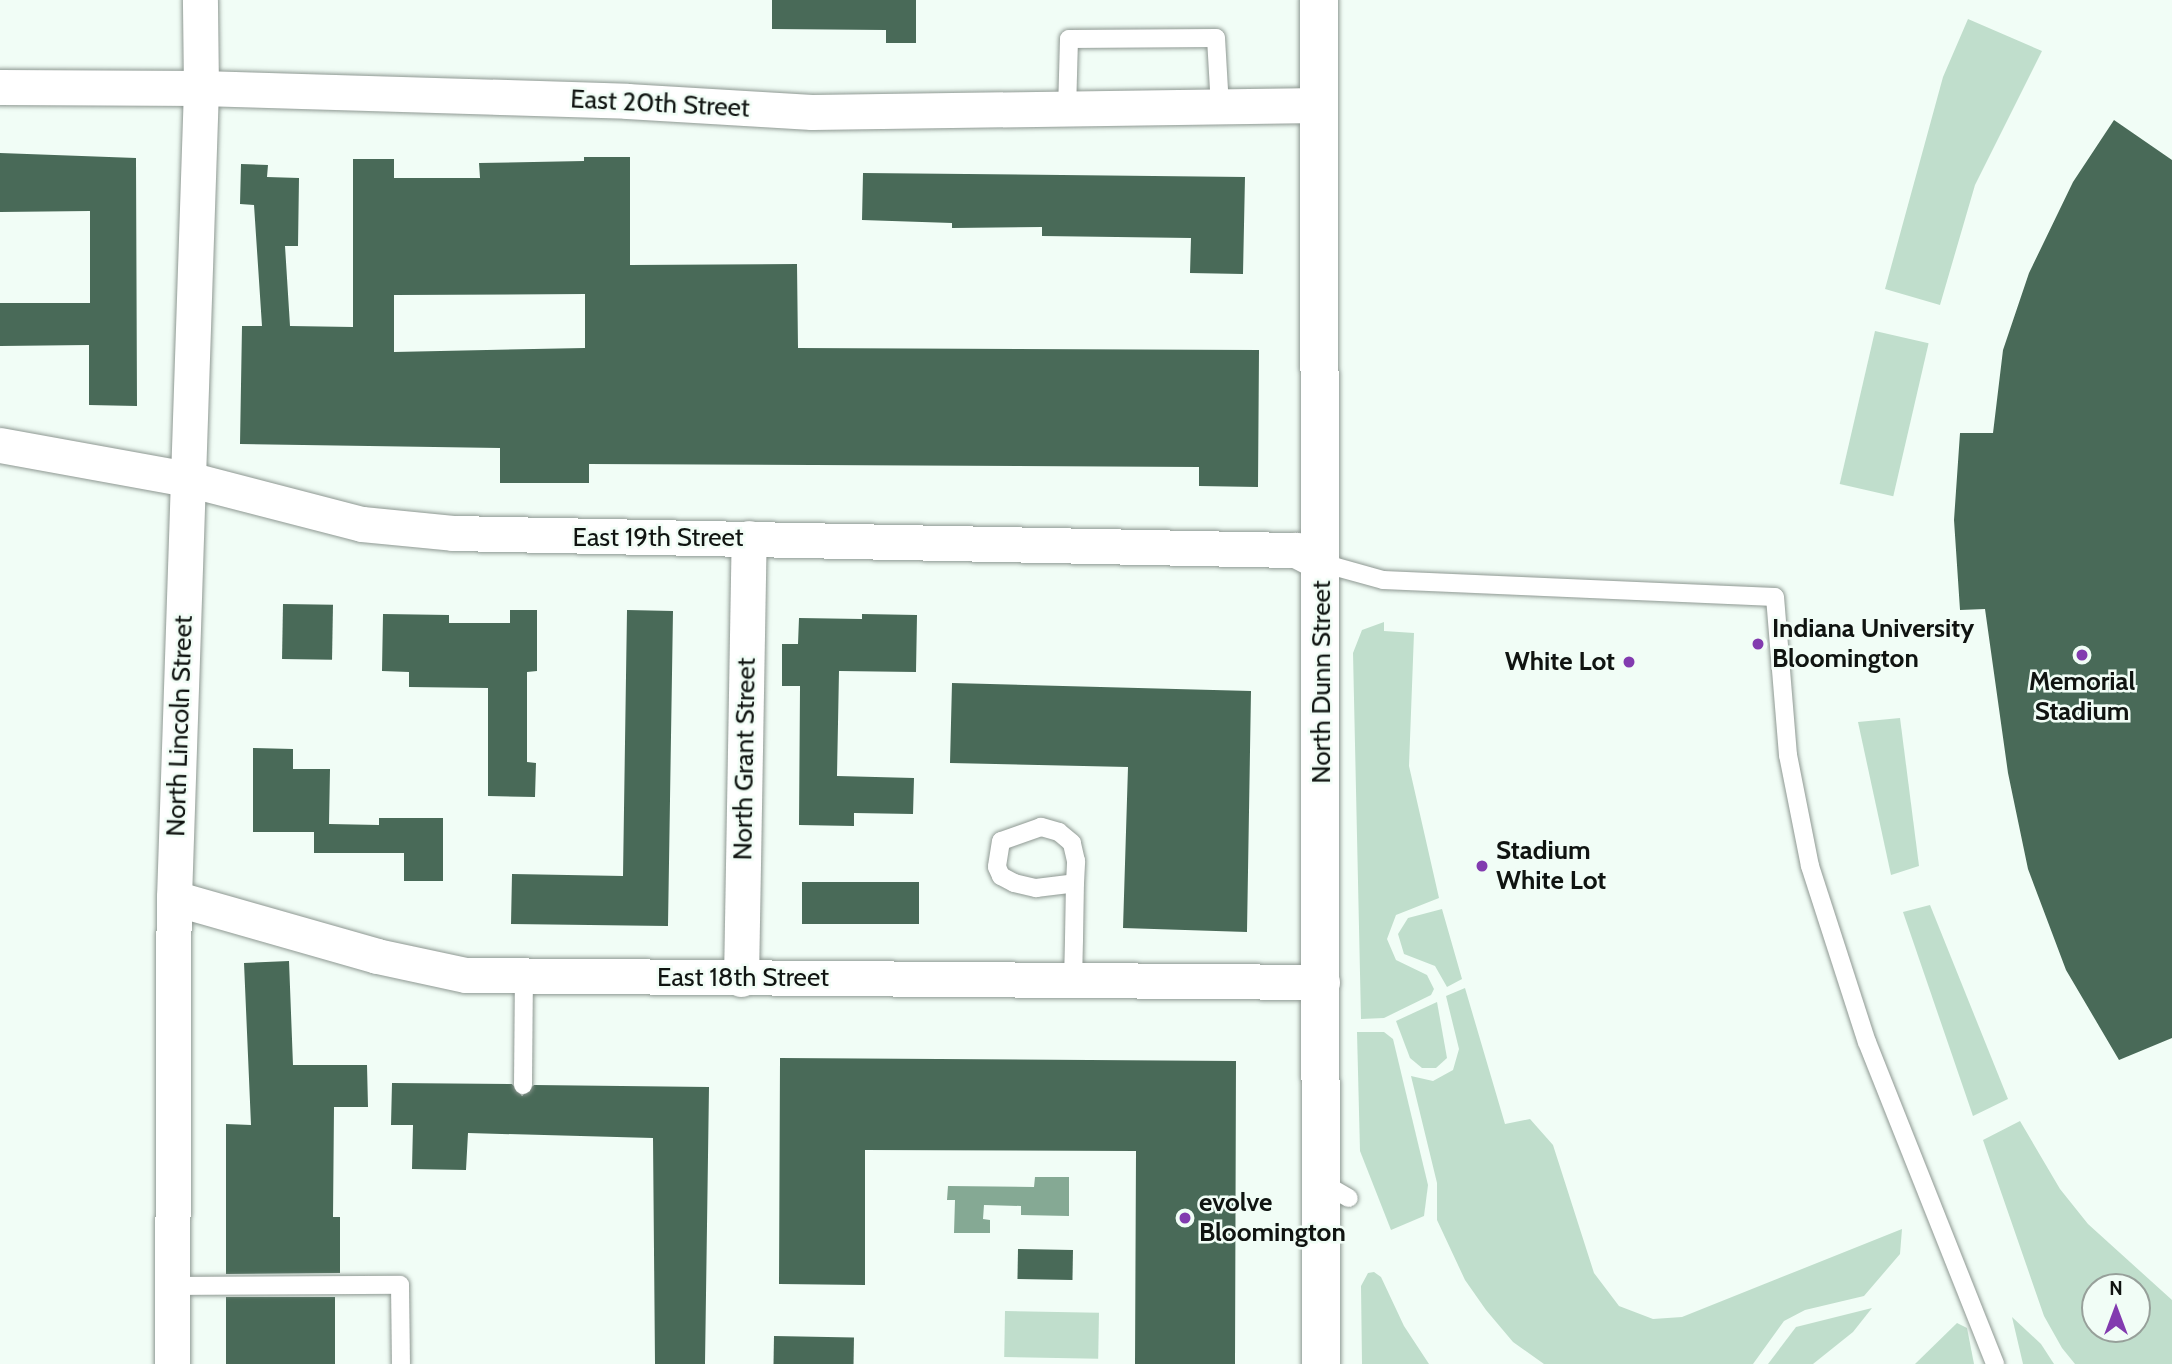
<!DOCTYPE html>
<style>
body{margin:0}
#map{position:relative;width:2172px;height:1364px;overflow:hidden;background:#f1fdf6;font-family:Cabin,sans-serif}
div>[style]{position:absolute}
.green>*{inset:0;background:#c0decc;transform-origin:0 0}
.water>*{inset:0;background:#85a994}
.building>*{inset:0;background:#496a58;transform-origin:0 0}
.roads{filter:drop-shadow(0 0 2px #8e9892) drop-shadow(0 0 2px #8e9892)}
.lane>*{height:18px;margin:-9px;padding:0 9px;transform-origin:9px;border-radius:9px;background:#fff}
.street>*{height:35px;margin:-17.5px;padding:0 17.5px;transform-origin:17.5px;border-radius:17.5px;background:#fff}
.secondary>*{height:38px;margin:-19px;padding:0 19px;transform-origin:19px;border-radius:19px;background:#fff}
.dots>*{width:19px;height:19px;translate:-50% -50%;box-sizing:border-box;border:4px solid #f1fdf6;border-radius:50%}
span{translate:-50% -50%;white-space:nowrap;text-align:center;line-height:1.15;-webkit-text-stroke:5px #f1fdf6;paint-order:stroke}
.street-label{font-size:26px;color:#101411}
.poi-label{font-size:26px;color:#101411;font-weight:700}
.left{translate:0 -50%;text-align:left}
.right{translate:-100% -50%;text-align:right}
.north{position:absolute;left:2081px;top:1273px;width:70px;height:70px;box-sizing:border-box;background:#f1fdf6;border:2px solid #97a09a;border-radius:50%;rotate:0deg;font-size:19px;font-weight:700;line-height:28px;text-align:center;color:#101411}
.north::after{content:'';display:block;margin:auto;width:24px;height:32px;background:#823baf;clip-path:polygon(50% 0,100% 100%,50% 72%,0 100%)}
</style>
<div id="map">
<div class="green">
<i style="clip-path:polygon(1968px 19px,2042px 51px,1975px 185px,1940px 305px,1885px 289px,1943px 77px)"></i>
<i style="left:1875px;top:331px;width:55px;height:157px;rotate:13deg"></i>
<i style="clip-path:polygon(1384px 622px,1384px 631px,1414px 633px,1409px 766px,1439px 898px,1396px 915px,1387px 939px,1396px 960px,1427px 975px,1434px 989px,1431px 995px,1384px 1018px,1361px 1019px,1353px 653px,1362px 630px)"></i>
<i style="clip-path:polygon(1900px 718px,1919px 866px,1891px 875px,1858px 722px)"></i>
<i style="clip-path:polygon(1930px 905px,2008px 1099px,1973px 1116px,1903px 912px)"></i>
<i style="clip-path:polygon(1442px 909px,1462px 979px,1447px 987px,1435px 966px,1404px 954px,1398px 934px,1408px 918px)"></i>
<i style="clip-path:polygon(1465px 988px,1505px 1124px,1530px 1119px,1553px 1145px,1594px 1273px,1619px 1306px,1653px 1319px,1682px 1317px,1902px 1229px,1900px 1254px,1864px 1296px,1805px 1310px,1784px 1321px,1753px 1364px,1544px 1364px,1513px 1342px,1486px 1310px,1465px 1280px,1437px 1220px,1437px 1183px,1411px 1076px,1433px 1081px,1453px 1070px,1459px 1049px,1446px 996px)"></i>
<i style="clip-path:polygon(1437px 1002px,1447px 1058px,1436px 1068px,1422px 1068px,1410px 1058px,1396px 1021px)"></i>
<i style="clip-path:polygon(1357px 1032px,1384px 1032px,1393px 1039px,1428px 1185px,1424px 1216px,1391px 1230px,1360px 1151px)"></i>
<i style="clip-path:polygon(evenodd,2020px 1121px,2060px 1189px,2088px 1224px,2172px 1300px,2172px 1364px,2075px 1364px,2062px 1348px,2044px 1316px,1983px 1140px,2020px 1121px,2095px 1287px,2137px 1287px,2137px 1329px,2095px 1329px,2095px 1287px)"></i>
<i style="clip-path:polygon(1374px 1272px,1381px 1277px,1404px 1326px,1429px 1364px,1362px 1364px,1361px 1286px,1368px 1273px)"></i>
<i style="clip-path:polygon(1872px 1308px,1853px 1332px,1813px 1364px,1768px 1364px,1796px 1327px)"></i>
<i style="left:1005px;top:1311px;width:94px;height:46px;rotate:1deg"></i>
<i style="clip-path:polygon(2012px 1317px,2041px 1344px,2054px 1364px,2023px 1364px)"></i>
<i style="clip-path:polygon(1957px 1323px,1967px 1328px,1974px 1364px,1915px 1364px)"></i>
</div>
<div class="water">
<i style="clip-path:polygon(1035px 1177px,1069px 1177px,1069px 1216px,1021px 1215px,1021px 1206px,984px 1205px,983px 1219px,990px 1220px,990px 1233px,954px 1233px,955px 1200px,947px 1200px,948px 1186px,1034px 1187px)"></i>
</div>
<div class="building">
<i style="clip-path:polygon(772px 0,916px 0,916px 43px,886px 43px,886px 30px,772px 29px)"></i>
<i style="clip-path:polygon(2114px 120px,2172px 160px,2172px 1038px,2119px 1060px,2066px 970px,2028px 869px,2008px 773px,1985px 609px,1960px 610px,1954px 520px,1960px 433px,1993px 433px,2003px 350px,2029px 273px,2073px 182px)"></i>
<i style="clip-path:polygon(0 153px,136px 158px,137px 406px,89px 405px,89px 345px,0 346px,0 303px,90px 303px,90px 211px,0 212px)"></i>
<i style="clip-path:polygon(evenodd,584px 157px,630px 157px,630px 265px,797px 264px,798px 348px,1259px 350px,1258px 487px,1199px 486px,1199px 467px,589px 464px,589px 483px,500px 483px,500px 448px,240px 444px,242px 326px,262px 326px,254px 205px,240px 204px,241px 164px,268px 165px,267px 177px,299px 178px,298px 246px,285px 246px,290px 326px,353px 327px,353px 159px,394px 159px,394px 178px,480px 178px,479px 163px,584px 161px,584px 157px,585px 294px,585px 348px,394px 352px,394px 295px,585px 294px)"></i>
<i style="clip-path:polygon(863px 173px,1245px 177px,1243px 274px,1190px 273px,1191px 238px,1042px 236px,1042px 227px,952px 228px,952px 223px,862px 220px)"></i>
<i style="left:283px;top:604px;width:50px;height:55px;rotate:1deg"></i>
<i style="clip-path:polygon(510px 610px,537px 610px,537px 671px,527px 672px,527px 762px,536px 763px,535px 797px,488px 796px,488px 688px,409px 687px,409px 672px,382px 671px,383px 614px,449px 615px,449px 623px,510px 623px)"></i>
<i style="clip-path:polygon(627px 610px,673px 611px,668px 926px,511px 924px,512px 874px,623px 876px)"></i>
<i style="clip-path:polygon(862px 614px,917px 615px,916px 672px,839px 671px,837px 776px,914px 778px,913px 814px,854px 813px,854px 826px,799px 825px,800px 686px,782px 686px,782px 644px,798px 644px,799px 618px,862px 619px)"></i>
<i style="clip-path:polygon(952px 683px,1251px 691px,1247px 932px,1123px 928px,1128px 767px,950px 763px)"></i>
<i style="clip-path:polygon(253px 748px,293px 749px,293px 769px,330px 769px,329px 824px,379px 825px,379px 818px,443px 818px,443px 881px,404px 881px,404px 853px,314px 853px,314px 832px,253px 832px)"></i>
<i style="left:802px;top:882px;width:117px;height:42px"></i>
<i style="clip-path:polygon(289px 961px,293px 1065px,367px 1065px,368px 1107px,334px 1107px,333px 1217px,340px 1217px,340px 1273px,226px 1274px,226px 1124px,251px 1125px,244px 963px)"></i>
<i style="clip-path:polygon(780px 1058px,1236px 1061px,1235px 1364px,1135px 1364px,1136px 1151px,865px 1150px,865px 1285px,779px 1284px)"></i>
<i style="clip-path:polygon(392px 1083px,512px 1084px,522px 1096px,534px 1085px,709px 1087px,705px 1364px,655px 1364px,653px 1138px,468px 1133px,466px 1170px,412px 1169px,413px 1125px,391px 1125px)"></i>
<i style="left:1018px;top:1249px;width:55px;height:30px;rotate:1deg"></i>
<i style="left:226px;top:1297px;width:109px;height:67px"></i>
<i style="left:774px;top:1336px;width:80px;height:28px;rotate:1deg"></i>
</div>
<div class="roads">
<div class="lane">
<i style="left:1067px;top:111px;width:72px;rotate:-88.4deg"></i>
<i style="left:1069px;top:39px;width:147px;rotate:-0.4deg"></i>
<i style="left:1216px;top:38px;width:69px;rotate:86.7deg"></i>
<i style="left:1322px;top:563px;width:63px;rotate:15.6deg"></i>
<i style="left:1383px;top:580px;width:392px;rotate:2.5deg"></i>
<i style="left:1775px;top:597px;width:159px;rotate:85.3deg"></i>
<i style="left:1788px;top:755px;width:113px;rotate:78.8deg"></i>
<i style="left:1810px;top:866px;width:185px;rotate:72.1deg"></i>
<i style="left:1867px;top:1042px;width:347px;rotate:68.3deg"></i>
<i style="left:1073px;top:981px;width:42px;rotate:-88.6deg"></i>
<i style="left:1074px;top:939px;width:56px;rotate:-89deg"></i>
<i style="left:1075px;top:883px;width:22px;rotate:-87deg"></i>
<i style="left:1076px;top:861px;width:18px;rotate:-103deg"></i>
<i style="left:1072px;top:843px;width:17px;rotate:-140deg"></i>
<i style="left:1059px;top:832px;width:19px;rotate:-164deg"></i>
<i style="left:1041px;top:827px;width:42px;rotate:160.7deg"></i>
<i style="left:1001px;top:841px;width:26px;rotate:99deg"></i>
<i style="left:997px;top:867px;width:10px;rotate:66deg"></i>
<i style="left:1001px;top:876px;width:15px;rotate:28deg"></i>
<i style="left:1014px;top:883px;width:23px;rotate:13deg"></i>
<i style="left:1036px;top:888px;width:39px;rotate:-7deg"></i>
<i style="left:523px;top:1085px;width:109px;rotate:-89.5deg"></i>
<i style="left:1321px;top:1182px;width:32px;rotate:30deg"></i>
<i style="left:173px;top:1286px;width:227px;rotate:-0.3deg"></i>
<i style="left:400px;top:1285px;width:79px;rotate:89.3deg"></i>
</div>
<div class="street">
<i style="left:0;top:87px;width:201px;rotate:0.3deg"></i>
<i style="left:201px;top:88px;width:426px;rotate:1.7deg"></i>
<i style="left:627px;top:101px;width:185px;rotate:3.4deg"></i>
<i style="left:812px;top:112px;width:508px;rotate:-0.79deg"></i>
<i style="left:0;top:445px;width:191px;rotate:10.3deg"></i>
<i style="left:188px;top:479px;width:180px;rotate:14.5deg"></i>
<i style="left:362px;top:524px;width:91px;rotate:5.6deg"></i>
<i style="left:453px;top:533px;width:843px;rotate:1.16deg"></i>
<i style="left:1296px;top:550px;width:29px;rotate:27deg"></i>
<i style="left:174px;top:898px;width:211px;rotate:15.9deg"></i>
<i style="left:377px;top:956px;width:91px;rotate:12.1deg"></i>
<i style="left:466px;top:975px;width:856px;rotate:0.47deg"></i>
<i style="left:741px;top:979px;width:441px;rotate:-89deg"></i>
<i style="left:172px;top:1364px;width:466px;rotate:-89.8deg"></i>
<i style="left:174px;top:898px;width:810px;rotate:-88.09deg"></i>
<i style="left:201px;top:88px;width:88px;rotate:-90.7deg"></i>
</div>
<div class="secondary">
<i style="left:1319px;top:0;width:1364px;rotate:89.92deg"></i>
</div>
</div>
<div class="dots">
<i style="left:1758px;top:644px;background:#823baf"></i>
<i style="left:2082px;top:655px;background:#823baf"></i>
<i style="left:1629px;top:662px;background:#823baf"></i>
<i style="left:1482px;top:866px;background:#823baf"></i>
<i style="left:1185px;top:1218px;background:#823baf"></i>
</div>
<div class="street-label">
<span style="left:660px;top:104px;rotate:3deg">East 20th Street</span>
<span style="left:658px;top:538px">East 19th Street</span>
<span style="left:1322px;top:682px;rotate:-90deg">North Dunn Street</span>
<span style="left:180px;top:726px;rotate:-88deg">North Lincoln Street</span>
<span style="left:745px;top:759px;rotate:-89deg">North Grant Street</span>
<span style="left:743px;top:978px">East 18th Street</span>
</div>
<div class="poi-label">
<span class="left" style="left:1772px;top:644px">Indiana University<br>Bloomington</span>
<span class="right" style="left:1615px;top:662px">White Lot</span>
<span style="left:2082px;top:697px">Memorial<br>Stadium</span>
<span class="left" style="left:1496px;top:866px">Stadium<br>White Lot</span>
<span class="left" style="left:1199px;top:1218px">evolve<br>Bloomington</span>
</div>
<div class="north">N</div>
</div>
